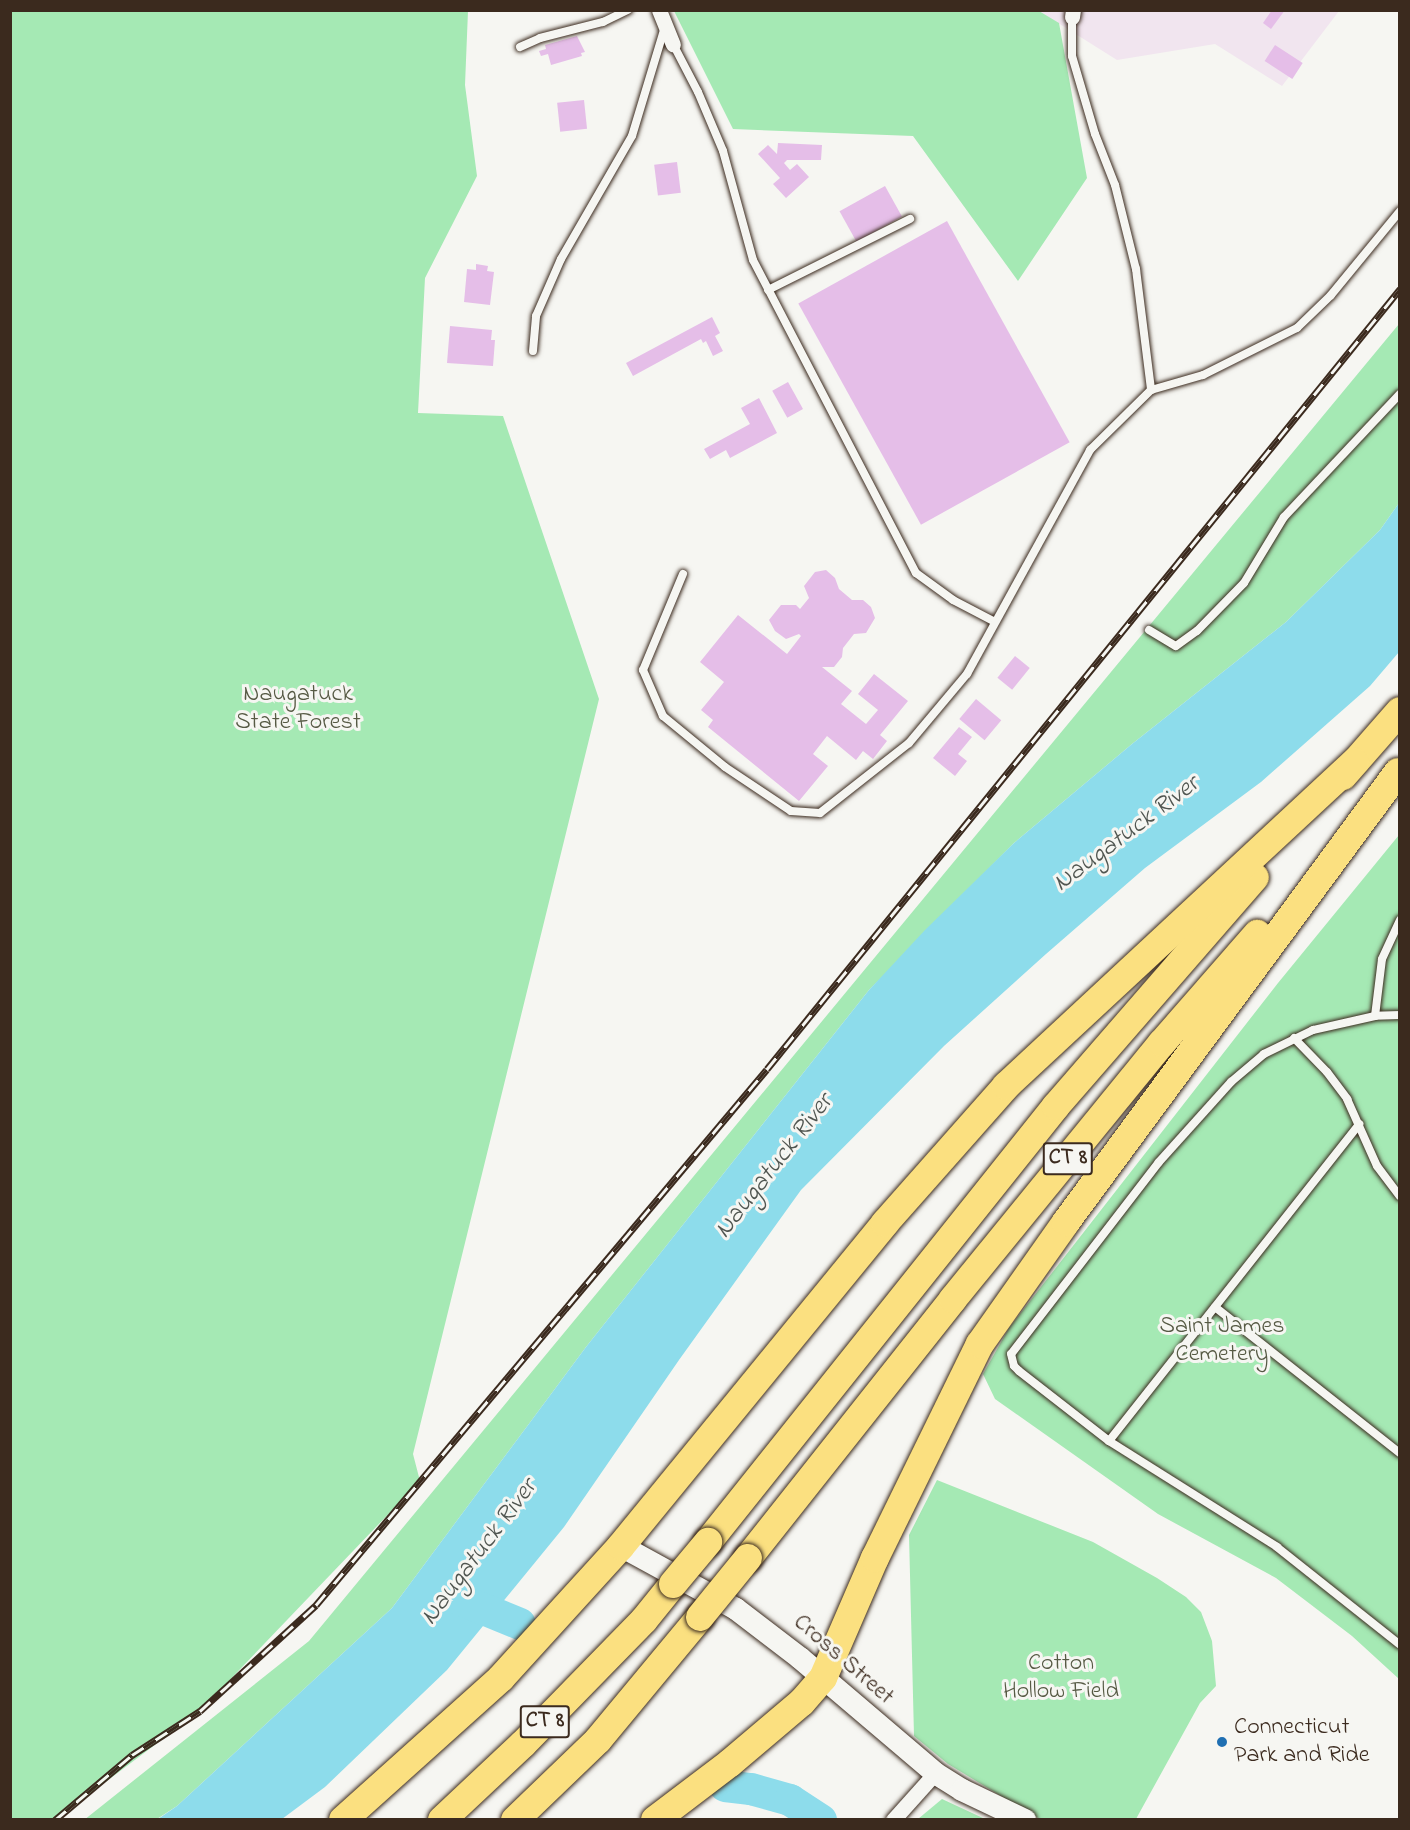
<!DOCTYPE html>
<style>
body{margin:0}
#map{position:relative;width:1410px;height:1830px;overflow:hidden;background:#f6f6f2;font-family:"Indie Flower",sans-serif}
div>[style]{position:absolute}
.built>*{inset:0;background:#f1e5ef}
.green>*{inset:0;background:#a5e9b4}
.water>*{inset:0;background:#8ddceb}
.river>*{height:32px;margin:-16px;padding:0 16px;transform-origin:16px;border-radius:16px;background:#8ddceb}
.building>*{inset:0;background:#e5bee8;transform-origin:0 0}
.roads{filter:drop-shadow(0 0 2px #3b2a1e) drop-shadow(0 0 2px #3b2a1e)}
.lane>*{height:8px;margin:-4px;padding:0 4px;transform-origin:4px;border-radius:4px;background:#f6f6f2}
.street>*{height:15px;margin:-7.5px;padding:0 7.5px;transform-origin:7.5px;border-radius:7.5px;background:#f6f6f2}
.secondary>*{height:22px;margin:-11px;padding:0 11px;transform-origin:11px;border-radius:11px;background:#f6f6f2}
.highway>*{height:28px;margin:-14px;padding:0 14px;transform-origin:14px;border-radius:14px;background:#fbe080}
.rail>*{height:7px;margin-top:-3.5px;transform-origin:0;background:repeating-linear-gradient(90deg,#f6f6f2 0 14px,#3b2a1e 0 28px);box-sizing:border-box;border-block:2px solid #3b2a1e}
.bridges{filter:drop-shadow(0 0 2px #3b2a1e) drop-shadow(0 0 2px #3b2a1e)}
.highway-bridge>*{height:28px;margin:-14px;padding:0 14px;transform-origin:14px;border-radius:14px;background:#fbe080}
.dots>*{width:16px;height:16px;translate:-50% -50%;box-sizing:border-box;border:3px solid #f6f6f2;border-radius:50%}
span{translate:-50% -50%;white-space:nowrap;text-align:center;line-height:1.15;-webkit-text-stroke:6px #f6f6f2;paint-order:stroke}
.shield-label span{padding:2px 4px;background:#f6f6f2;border:2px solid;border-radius:4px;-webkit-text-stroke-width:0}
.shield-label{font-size:22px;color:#3b2a1e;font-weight:700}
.park-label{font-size:24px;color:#565a44}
.street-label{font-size:24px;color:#3b2a1e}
.poi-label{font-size:24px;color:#3b2a1e}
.left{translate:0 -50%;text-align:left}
.water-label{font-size:26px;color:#505651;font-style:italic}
.frame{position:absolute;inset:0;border:12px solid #3b2a1e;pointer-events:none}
</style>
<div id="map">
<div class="built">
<i style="clip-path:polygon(1039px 11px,1339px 11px,1282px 86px,1215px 44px,1117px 60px)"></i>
</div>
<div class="green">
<i style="clip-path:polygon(11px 10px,468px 11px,465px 85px,477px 176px,425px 278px,418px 413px,503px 416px,599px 699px,413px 1454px,420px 1481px,200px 1711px,55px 1820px,10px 1819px)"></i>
<i style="clip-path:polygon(674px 11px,1039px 11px,1059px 23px,1087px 178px,1018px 281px,913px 136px,733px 129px)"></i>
<i style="clip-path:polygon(1399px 324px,1399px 503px,1380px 530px,1286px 622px,1132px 744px,1014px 843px,869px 990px,586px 1347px,392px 1608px,177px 1806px,157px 1819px,84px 1820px,309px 1641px)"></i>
<i style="clip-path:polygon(1399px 835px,1399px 1679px,1352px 1636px,1276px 1578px,1158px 1514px,995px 1399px,983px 1374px,1009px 1328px,1278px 983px)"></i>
<i style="clip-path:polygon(937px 1480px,1093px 1542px,1157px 1578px,1186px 1597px,1201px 1612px,1212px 1641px,1216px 1686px,1200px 1703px,1136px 1819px,1044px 1820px,1036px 1817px,948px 1764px,914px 1736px,909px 1535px)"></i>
<i style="clip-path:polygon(942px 1799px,985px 1819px,918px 1819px)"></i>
</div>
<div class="water">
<i style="clip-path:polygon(1399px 503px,1399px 652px,1370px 686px,1261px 782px,1145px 868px,1046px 954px,944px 1046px,801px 1190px,679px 1360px,564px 1527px,447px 1670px,325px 1787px,282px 1819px,158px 1819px,177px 1806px,392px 1608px,586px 1347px,869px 990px,925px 930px,1014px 843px,1132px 744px,1286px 622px,1380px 530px)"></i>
</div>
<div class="river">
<i style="left:454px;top:1597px;width:71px;rotate:22.2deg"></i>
<i style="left:725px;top:1786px;width:26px;rotate:7deg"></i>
<i style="left:751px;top:1789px;width:41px;rotate:15.8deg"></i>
<i style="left:790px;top:1800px;width:37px;rotate:33deg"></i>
</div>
<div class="building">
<i style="clip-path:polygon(1272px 10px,1285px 10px,1271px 29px,1263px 23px)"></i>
<i style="clip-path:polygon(577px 36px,585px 52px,581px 53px,582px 56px,551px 65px,548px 54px,541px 56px,539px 51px,546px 49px,545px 45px)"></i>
<i style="left:1275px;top:45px;width:33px;height:19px;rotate:33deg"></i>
<i style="left:584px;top:100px;width:29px;height:27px;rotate:84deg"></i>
<i style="clip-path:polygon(778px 143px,822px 145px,821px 160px,787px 160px,784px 163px,790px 170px,797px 164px,809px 177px,786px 198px,773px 184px,780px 178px,758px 154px,768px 145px,777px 154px)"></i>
<i style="left:677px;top:162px;width:31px;height:23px;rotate:83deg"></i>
<i style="left:885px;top:186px;width:35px;height:52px;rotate:61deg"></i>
<i style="left:947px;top:221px;width:253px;height:170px;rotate:61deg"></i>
<i style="clip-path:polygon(476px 264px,488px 266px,487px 271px,494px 272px,490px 305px,464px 302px,467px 269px,476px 270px)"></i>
<i style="clip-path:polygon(712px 317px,720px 333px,715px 336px,723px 351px,713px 356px,706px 341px,703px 343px,701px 339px,633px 376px,626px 363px)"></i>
<i style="clip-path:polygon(450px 326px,492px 330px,491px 340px,495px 340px,493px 366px,447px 363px)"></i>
<i style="left:788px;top:382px;width:31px;height:18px;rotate:61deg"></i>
<i style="clip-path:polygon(759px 398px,777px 433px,730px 458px,726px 450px,710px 459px,704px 449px,750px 424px,741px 408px)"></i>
<i style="clip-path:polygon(826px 570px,835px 578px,839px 589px,852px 600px,863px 600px,871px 607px,875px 618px,866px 633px,854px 634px,843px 648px,842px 657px,834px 667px,822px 667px,852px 691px,841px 704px,866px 724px,878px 710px,858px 694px,874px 674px,908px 701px,880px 735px,887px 741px,873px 759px,863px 751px,856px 760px,827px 736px,813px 754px,828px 766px,799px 801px,708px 727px,713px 720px,701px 710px,724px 682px,700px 662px,738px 615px,787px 654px,801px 636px,799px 634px,786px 639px,775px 631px,769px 620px,781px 605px,796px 605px,800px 609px,809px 598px,804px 586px,815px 572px)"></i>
<i style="left:1015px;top:656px;width:19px;height:28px;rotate:39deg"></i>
<i style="left:976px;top:699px;width:33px;height:26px;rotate:40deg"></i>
<i style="clip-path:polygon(959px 727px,972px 737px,958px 754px,967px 761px,955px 776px,933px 758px)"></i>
</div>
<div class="roads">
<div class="lane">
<i style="left:1072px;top:17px;width:39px;rotate:90deg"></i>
<i style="left:1072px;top:56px;width:81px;rotate:73.6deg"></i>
<i style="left:1095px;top:134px;width:55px;rotate:68.6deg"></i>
<i style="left:1115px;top:185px;width:87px;rotate:76deg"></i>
<i style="left:1136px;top:269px;width:122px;rotate:82.9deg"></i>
<i style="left:673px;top:44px;width:54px;rotate:62.5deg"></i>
<i style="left:698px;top:92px;width:64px;rotate:67deg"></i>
<i style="left:723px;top:151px;width:113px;rotate:74.6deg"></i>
<i style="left:753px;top:260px;width:353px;rotate:62.5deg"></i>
<i style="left:916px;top:573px;width:46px;rotate:36.1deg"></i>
<i style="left:953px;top:600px;width:47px;rotate:27.6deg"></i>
<i style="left:520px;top:47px;width:22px;rotate:-24deg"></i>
<i style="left:540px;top:38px;width:65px;rotate:-14.3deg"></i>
<i style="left:603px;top:22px;width:28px;rotate:-26deg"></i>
<i style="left:768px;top:290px;width:159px;rotate:-26.6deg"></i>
<i style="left:533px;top:351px;width:35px;rotate:-85deg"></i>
<i style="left:536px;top:316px;width:62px;rotate:-66.3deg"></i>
<i style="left:561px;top:259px;width:142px;rotate:-60deg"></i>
<i style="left:632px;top:136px;width:114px;rotate:-73.2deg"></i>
<i style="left:683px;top:574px;width:104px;rotate:112.6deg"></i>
<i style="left:643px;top:670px;width:50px;rotate:66.5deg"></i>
<i style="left:663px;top:716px;width:80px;rotate:39.4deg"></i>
<i style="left:725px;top:767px;width:79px;rotate:33.7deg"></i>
<i style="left:791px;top:811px;width:29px;rotate:4deg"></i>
<i style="left:820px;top:813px;width:113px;rotate:-38.2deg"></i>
<i style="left:909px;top:743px;width:90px;rotate:-50deg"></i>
<i style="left:967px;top:674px;width:256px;rotate:-61.2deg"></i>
<i style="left:1090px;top:450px;width:86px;rotate:-44.5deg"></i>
<i style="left:1151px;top:390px;width:54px;rotate:-16.1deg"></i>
<i style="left:1203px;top:375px;width:105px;rotate:-26.6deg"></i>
<i style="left:1297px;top:328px;width:47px;rotate:-44.1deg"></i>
<i style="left:1331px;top:295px;width:109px;rotate:-50.6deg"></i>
<i style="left:1149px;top:630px;width:31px;rotate:31deg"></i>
<i style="left:1176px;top:646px;width:26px;rotate:-36deg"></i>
<i style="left:1197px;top:631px;width:67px;rotate:-45.6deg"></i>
<i style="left:1244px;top:583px;width:77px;rotate:-58.8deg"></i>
<i style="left:1284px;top:517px;width:169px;rotate:-46.7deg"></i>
<i style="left:1400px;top:1015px;width:25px;rotate:178deg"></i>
<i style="left:1375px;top:1016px;width:64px;rotate:167.3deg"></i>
<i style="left:1313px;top:1030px;width:55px;rotate:153.9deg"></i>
<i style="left:1264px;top:1054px;width:43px;rotate:139.7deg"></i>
<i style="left:1231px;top:1082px;width:108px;rotate:132deg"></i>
<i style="left:1159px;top:1162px;width:242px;rotate:127.6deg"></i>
<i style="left:1011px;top:1354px;width:12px;rotate:76deg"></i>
<i style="left:1014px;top:1366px;width:7px;rotate:45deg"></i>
<i style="left:1019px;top:1371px;width:114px;rotate:37.9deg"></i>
<i style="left:1109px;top:1441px;width:199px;rotate:32.2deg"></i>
<i style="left:1277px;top:1547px;width:157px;rotate:38.5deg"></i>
<i style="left:1375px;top:1016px;width:57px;rotate:-83deg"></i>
<i style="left:1382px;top:959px;width:43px;rotate:-65.2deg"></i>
<i style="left:1294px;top:1038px;width:47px;rotate:45.9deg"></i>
<i style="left:1327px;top:1072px;width:34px;rotate:53deg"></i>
<i style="left:1347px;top:1099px;width:73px;rotate:65.9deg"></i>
<i style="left:1377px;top:1166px;width:38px;rotate:53deg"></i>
<i style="left:1215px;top:1307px;width:236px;rotate:38.3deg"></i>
<i style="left:1109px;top:1441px;width:404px;rotate:-51.7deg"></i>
</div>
<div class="street">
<i style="left:659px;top:10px;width:37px;rotate:68deg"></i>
<i style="left:1072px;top:17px;width:7px;rotate:-82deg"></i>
<i style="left:893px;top:1820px;width:63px;rotate:-48.2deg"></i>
</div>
<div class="secondary">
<i style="left:621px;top:1546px;width:131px;rotate:28.7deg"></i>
<i style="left:736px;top:1609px;width:81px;rotate:37.4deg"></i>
<i style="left:800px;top:1658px;width:177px;rotate:40.4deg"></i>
<i style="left:935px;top:1773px;width:32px;rotate:32deg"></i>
<i style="left:962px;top:1790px;width:70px;rotate:25.5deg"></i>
</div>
<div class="highway">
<i style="left:1343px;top:776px;width:86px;rotate:-48.8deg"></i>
<i style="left:708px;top:1542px;width:558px;rotate:-51.4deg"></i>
<i style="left:1056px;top:1106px;width:303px;rotate:-49deg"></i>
<i style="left:748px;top:1558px;width:330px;rotate:-51.6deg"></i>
<i style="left:953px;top:1299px;width:330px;rotate:-50.8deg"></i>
<i style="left:1162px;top:1043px;width:145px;rotate:-48.9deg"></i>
<i style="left:343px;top:1820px;width:212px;rotate:-41.9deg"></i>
<i style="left:501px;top:1678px;width:178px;rotate:-47.7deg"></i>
<i style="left:621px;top:1546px;width:417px;rotate:-50.7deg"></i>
<i style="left:885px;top:1223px;width:183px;rotate:-48.5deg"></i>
<i style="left:1006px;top:1086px;width:476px;rotate:-42.9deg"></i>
<i style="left:442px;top:1820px;width:111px;rotate:-43.2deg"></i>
<i style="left:523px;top:1744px;width:173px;rotate:-45.7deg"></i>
<i style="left:644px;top:1620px;width:46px;rotate:-51.1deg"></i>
<i style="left:515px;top:1820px;width:115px;rotate:-43.9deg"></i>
<i style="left:598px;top:1740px;width:160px;rotate:-50.3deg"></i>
<i style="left:655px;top:1820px;width:94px;rotate:-37.2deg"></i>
<i style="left:730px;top:1763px;width:94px;rotate:-40.3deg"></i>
<i style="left:802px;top:1702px;width:32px;rotate:-49deg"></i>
<i style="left:823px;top:1678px;width:131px;rotate:-66.6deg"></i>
<i style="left:875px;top:1558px;width:238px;rotate:-63.9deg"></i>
<i style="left:980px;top:1344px;width:149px;rotate:-54.8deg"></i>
<i style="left:1066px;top:1222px;width:559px;rotate:-53.58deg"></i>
</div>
</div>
<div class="rail">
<i style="left:55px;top:1820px;width:101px;rotate:-40.2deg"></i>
<i style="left:132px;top:1755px;width:81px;rotate:-32.9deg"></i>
<i style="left:200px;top:1711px;width:157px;rotate:-42.4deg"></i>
<i style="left:316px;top:1605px;width:700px;rotate:-49.92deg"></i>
<i style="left:767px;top:1069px;width:1005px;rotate:-50.94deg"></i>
</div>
<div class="bridges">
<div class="highway-bridge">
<i style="left:673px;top:1584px;width:55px;rotate:-50.2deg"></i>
<i style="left:700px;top:1617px;width:76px;rotate:-50.9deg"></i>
</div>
</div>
<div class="dots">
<i style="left:1222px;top:1742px;background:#1f6fb2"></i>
</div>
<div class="shield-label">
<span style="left:1068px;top:1159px">CT 8</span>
<span style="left:545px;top:1722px">CT 8</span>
</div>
<div class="park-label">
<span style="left:298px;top:709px">Naugatuck<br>State Forest</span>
<span style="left:1222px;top:1341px">Saint James<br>Cemetery</span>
<span style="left:1061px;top:1678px">Cotton<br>Hollow Field</span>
</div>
<div class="street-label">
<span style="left:843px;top:1660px;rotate:41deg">Cross Street</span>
</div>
<div class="poi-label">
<span class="left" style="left:1234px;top:1742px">Connecticut<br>Park and Ride</span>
</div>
<div class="water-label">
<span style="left:1127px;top:835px;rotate:-37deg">Naugatuck River</span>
<span style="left:775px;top:1167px;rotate:-52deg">Naugatuck River</span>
<span style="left:480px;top:1553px;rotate:-53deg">Naugatuck River</span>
</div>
<div class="frame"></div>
</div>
